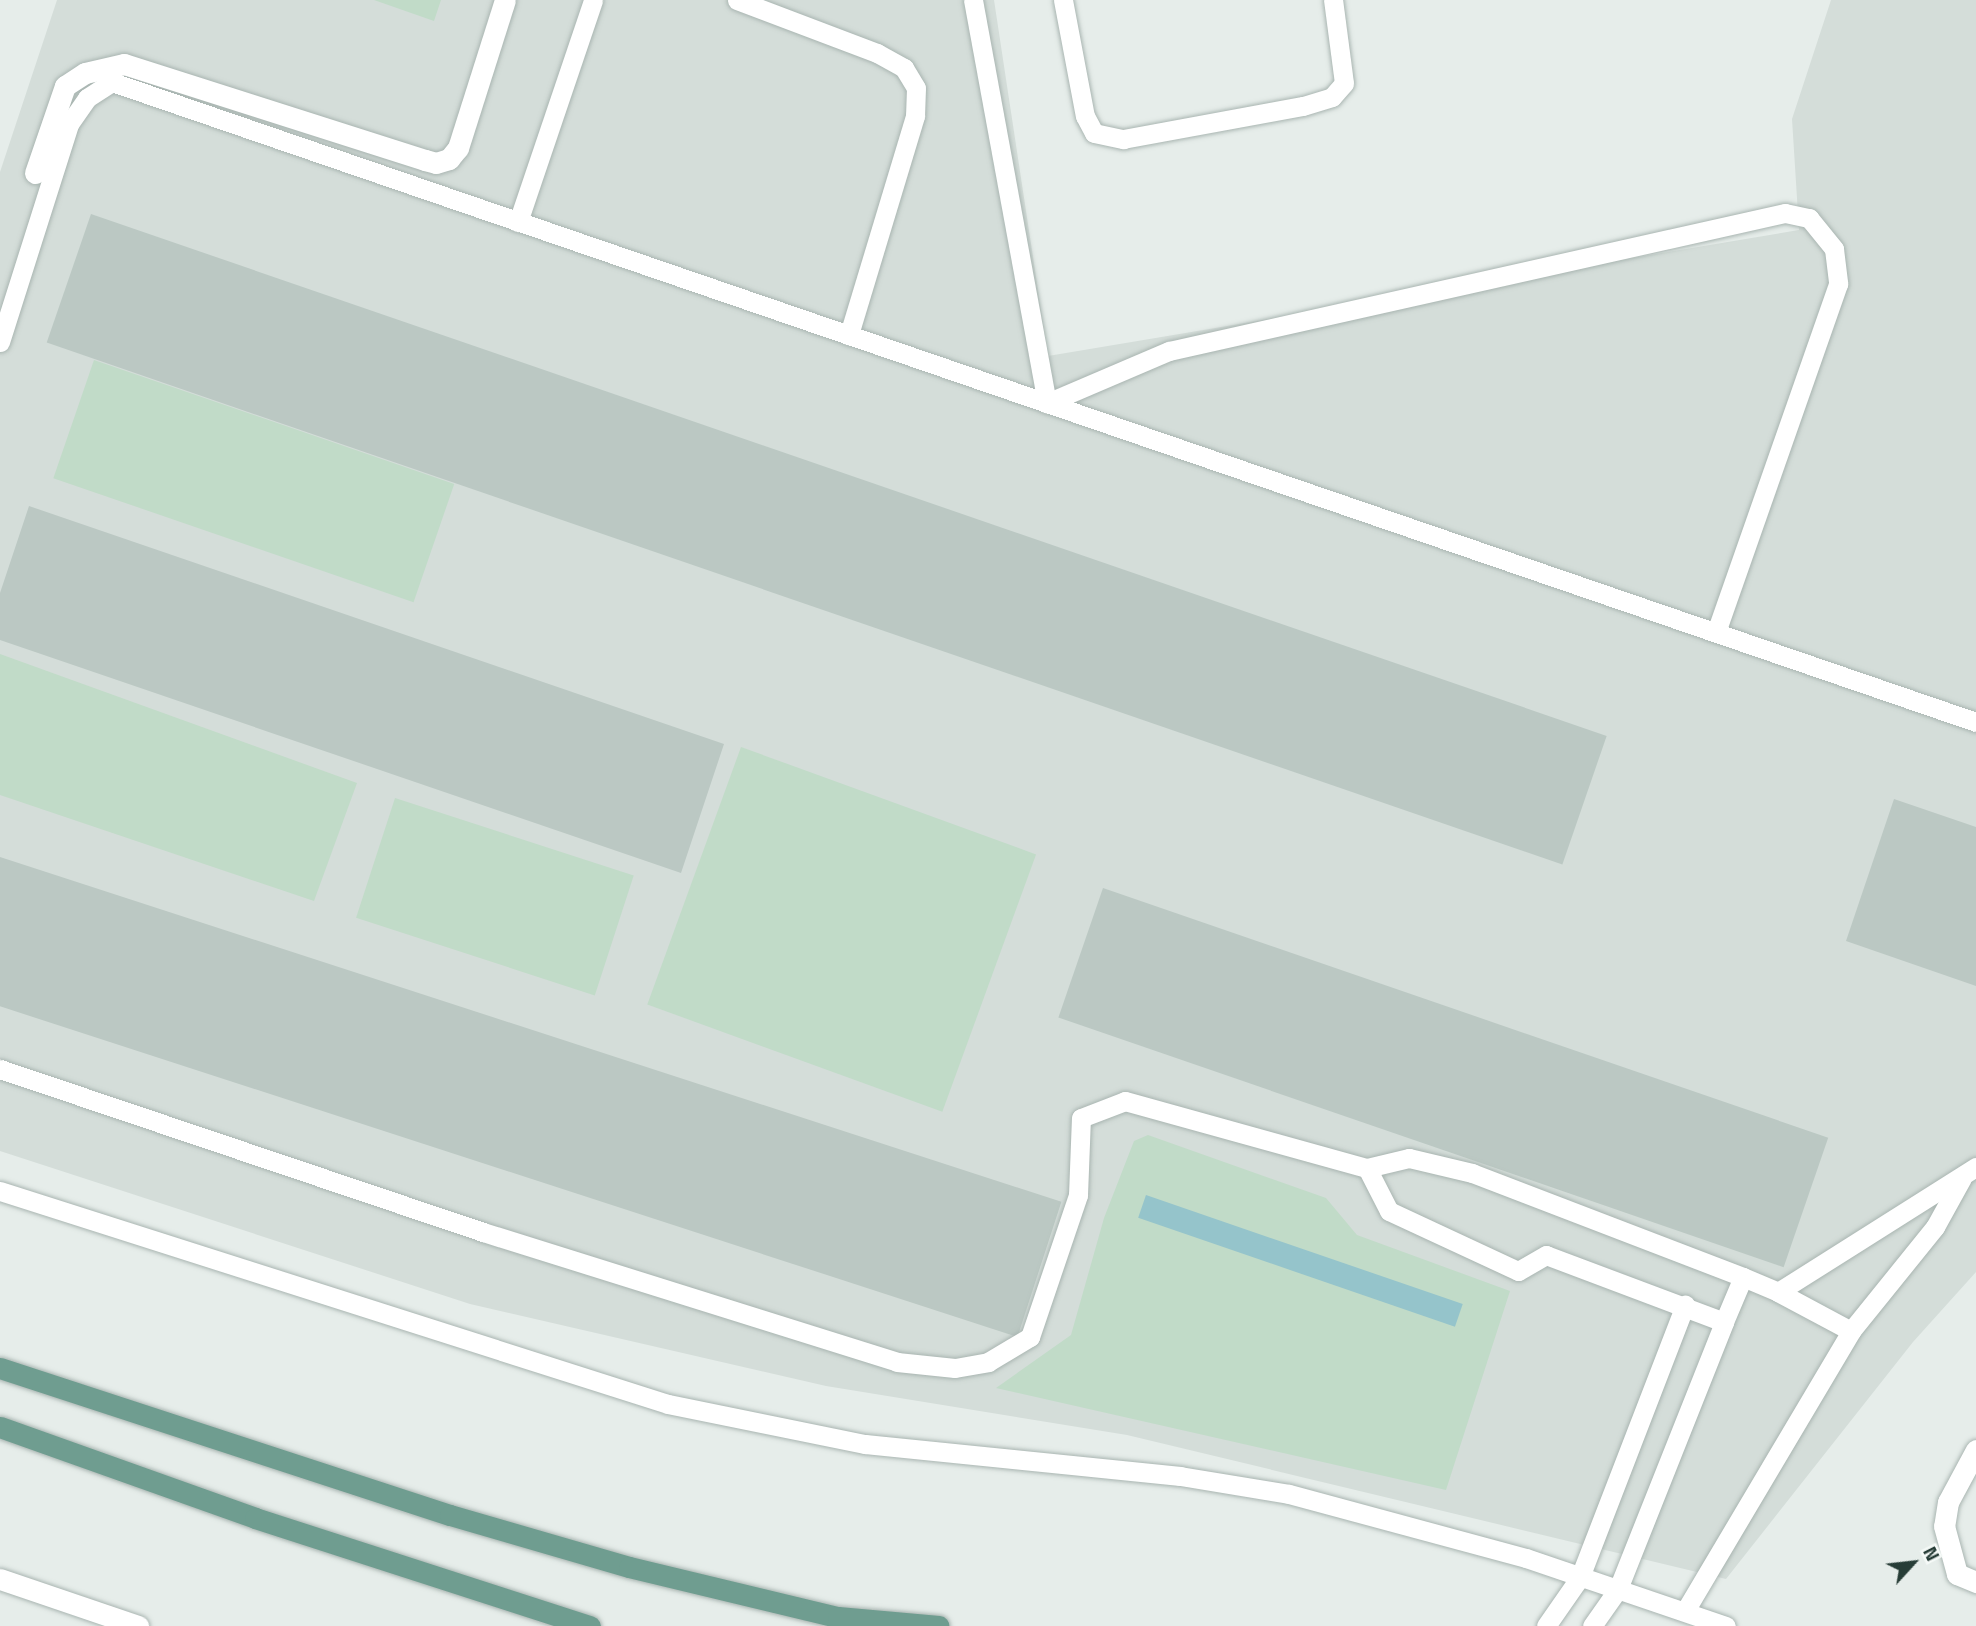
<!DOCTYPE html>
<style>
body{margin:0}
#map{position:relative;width:1976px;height:1626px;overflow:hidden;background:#e6edea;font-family:"Titillium Web",sans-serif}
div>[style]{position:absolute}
.built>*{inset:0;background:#d4ddd9}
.green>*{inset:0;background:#c1dbc8;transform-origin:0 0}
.water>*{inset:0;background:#95c4cb;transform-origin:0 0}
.building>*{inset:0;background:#bbc8c3;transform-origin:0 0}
.roads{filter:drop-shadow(0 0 2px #a9b5b1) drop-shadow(0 0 2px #a9b5b1)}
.service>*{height:19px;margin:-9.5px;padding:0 9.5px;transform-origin:9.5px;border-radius:9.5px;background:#fff}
.pedestrian>*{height:21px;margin:-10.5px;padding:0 10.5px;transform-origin:10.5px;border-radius:10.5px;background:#fff}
.minor>*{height:21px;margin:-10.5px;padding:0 10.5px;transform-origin:10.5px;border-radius:10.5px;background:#fff}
.tertiary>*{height:21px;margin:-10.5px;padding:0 10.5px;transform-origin:10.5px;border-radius:10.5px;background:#fff}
.primary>*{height:21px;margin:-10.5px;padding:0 10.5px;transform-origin:10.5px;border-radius:10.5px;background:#6f9d90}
span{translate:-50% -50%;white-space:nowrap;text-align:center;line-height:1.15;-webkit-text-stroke:7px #f6faf8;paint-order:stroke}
.north{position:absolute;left:1878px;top:1528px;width:70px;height:70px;-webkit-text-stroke:5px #f6faf8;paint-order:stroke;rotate:63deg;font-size:19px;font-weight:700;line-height:28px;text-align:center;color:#273d37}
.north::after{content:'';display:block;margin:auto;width:24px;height:32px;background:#273d37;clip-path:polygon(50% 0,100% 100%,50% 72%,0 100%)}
</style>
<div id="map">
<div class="built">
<i style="clip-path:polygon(57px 0,994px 0,1048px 356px,1799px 230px,1792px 119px,1831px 0,1976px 0,1976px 1272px,1913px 1342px,1726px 1579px,1127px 1435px,826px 1386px,470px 1304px,0 1151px,0 172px)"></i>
</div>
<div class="green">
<i style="clip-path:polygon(374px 0,441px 0,434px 21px)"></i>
<i style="left:94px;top:360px;width:381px;height:125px;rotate:19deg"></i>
<i style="clip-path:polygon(0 654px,357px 783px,314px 901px,0 795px)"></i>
<i style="left:741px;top:747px;width:314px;height:274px;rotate:20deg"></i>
<i style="left:395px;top:798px;width:251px;height:126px;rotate:18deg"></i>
<i style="clip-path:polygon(1148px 1135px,1326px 1198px,1357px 1235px,1510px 1291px,1446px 1490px,996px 1388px,1071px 1335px,1104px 1218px,1134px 1141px)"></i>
</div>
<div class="water">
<i style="left:1146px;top:1195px;width:335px;height:24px;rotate:19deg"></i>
</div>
<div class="building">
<i style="left:91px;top:214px;width:1603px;height:136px;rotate:19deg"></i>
<i style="clip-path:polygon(29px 506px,724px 744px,681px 873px,0 640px,0 593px)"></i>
<i style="clip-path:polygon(1894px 799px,1976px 827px,1976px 986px,1846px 941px)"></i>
<i style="left:0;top:857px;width:1116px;height:142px;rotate:18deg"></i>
<i style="left:1103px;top:888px;width:767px;height:137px;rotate:19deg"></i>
</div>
<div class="roads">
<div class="service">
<i style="left:737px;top:0;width:150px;rotate:20.7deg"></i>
<i style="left:877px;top:53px;width:31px;rotate:29deg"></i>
<i style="left:904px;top:68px;width:23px;rotate:59deg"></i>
<i style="left:916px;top:88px;width:28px;rotate:92deg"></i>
<i style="left:915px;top:116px;width:229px;rotate:106.8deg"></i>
<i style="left:973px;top:0;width:410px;rotate:79.6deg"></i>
<i style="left:1047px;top:403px;width:133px;rotate:-23.1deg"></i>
<i style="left:1169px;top:351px;width:631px;rotate:-12.63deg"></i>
<i style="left:1785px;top:213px;width:25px;rotate:12deg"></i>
<i style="left:1809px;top:218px;width:40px;rotate:51deg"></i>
<i style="left:1834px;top:249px;width:35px;rotate:83deg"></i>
<i style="left:1838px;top:284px;width:369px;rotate:109.3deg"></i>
<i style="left:1063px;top:0;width:118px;rotate:79.3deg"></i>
<i style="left:1085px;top:116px;width:19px;rotate:62deg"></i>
<i style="left:1094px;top:133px;width:30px;rotate:12deg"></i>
<i style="left:1123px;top:139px;width:183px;rotate:-10.4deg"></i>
<i style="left:1303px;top:106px;width:30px;rotate:-17deg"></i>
<i style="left:1332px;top:97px;width:18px;rotate:-49deg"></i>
<i style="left:1344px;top:83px;width:84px;rotate:-97.5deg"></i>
<i style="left:518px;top:222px;width:234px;rotate:-71.3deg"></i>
<i style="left:0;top:342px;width:229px;rotate:-72.4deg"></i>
<i style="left:69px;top:124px;width:32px;rotate:-55deg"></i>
<i style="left:87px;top:98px;width:30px;rotate:-33deg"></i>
<i style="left:112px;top:82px;width:1971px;rotate:18.95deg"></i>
<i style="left:0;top:1069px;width:510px;rotate:18.65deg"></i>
<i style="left:483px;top:1232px;width:434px;rotate:17.4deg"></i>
<i style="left:897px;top:1362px;width:58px;rotate:5.9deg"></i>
<i style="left:955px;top:1368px;width:34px;rotate:-10deg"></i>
<i style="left:988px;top:1362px;width:49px;rotate:-30.8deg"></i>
<i style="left:1030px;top:1337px;width:150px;rotate:-71.3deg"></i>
<i style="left:1078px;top:1195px;width:77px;rotate:-87.8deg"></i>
<i style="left:1081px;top:1118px;width:47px;rotate:-21.1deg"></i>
<i style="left:1125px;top:1101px;width:251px;rotate:15.5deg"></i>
<i style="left:0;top:1191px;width:701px;rotate:17.69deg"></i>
<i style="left:668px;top:1404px;width:201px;rotate:11.5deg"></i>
<i style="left:865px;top:1444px;width:317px;rotate:5.8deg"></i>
<i style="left:1180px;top:1476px;width:110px;rotate:9.4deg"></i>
<i style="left:1289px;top:1494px;width:245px;rotate:15.1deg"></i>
<i style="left:1526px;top:1558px;width:211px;rotate:18.8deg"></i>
<i style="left:1743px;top:1277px;width:49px;rotate:112.9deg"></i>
<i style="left:1724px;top:1322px;width:190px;rotate:-159.4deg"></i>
<i style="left:1546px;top:1255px;width:32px;rotate:150deg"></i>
<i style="left:1518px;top:1271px;width:142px;rotate:-155.1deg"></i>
<i style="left:1389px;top:1211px;width:48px;rotate:-117.1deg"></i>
<i style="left:1367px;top:1168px;width:43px;rotate:-13.4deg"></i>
<i style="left:1409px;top:1158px;width:65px;rotate:13.4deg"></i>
<i style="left:1472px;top:1173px;width:290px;rotate:21deg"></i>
<i style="left:1743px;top:1277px;width:38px;rotate:23deg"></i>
<i style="left:1778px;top:1292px;width:234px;rotate:-32.3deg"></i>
<i style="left:1778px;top:1292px;width:83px;rotate:28.1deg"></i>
<i style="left:1685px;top:1611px;width:326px;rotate:-59.3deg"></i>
<i style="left:1851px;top:1331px;width:134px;rotate:-51.1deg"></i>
<i style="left:1935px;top:1227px;width:56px;rotate:-61.1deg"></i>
<i style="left:1546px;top:1626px;width:60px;rotate:-55.2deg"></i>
<i style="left:1580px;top:1577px;width:292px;rotate:-68.9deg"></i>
<i style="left:1592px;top:1626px;width:45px;rotate:-54.9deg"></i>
<i style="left:1618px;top:1589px;width:287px;rotate:-68.3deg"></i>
</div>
<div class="pedestrian">
<i style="left:35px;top:173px;width:92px;rotate:-71deg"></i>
<i style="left:65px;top:86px;width:24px;rotate:-33deg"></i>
<i style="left:85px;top:73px;width:40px;rotate:-13deg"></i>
<i style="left:124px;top:64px;width:316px;rotate:17.7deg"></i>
<i style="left:425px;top:160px;width:11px;rotate:15deg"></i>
<i style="left:436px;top:163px;width:14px;rotate:-17deg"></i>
<i style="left:449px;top:159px;width:14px;rotate:-51deg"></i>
<i style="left:458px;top:148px;width:155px;rotate:-72.4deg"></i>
</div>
<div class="minor">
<i style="left:1976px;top:1450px;width:59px;rotate:118.3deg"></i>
<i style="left:1948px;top:1502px;width:24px;rotate:99deg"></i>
<i style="left:1944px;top:1526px;width:50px;rotate:74.8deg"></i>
<i style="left:1957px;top:1574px;width:21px;rotate:23deg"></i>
</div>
<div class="tertiary">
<i style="left:0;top:1579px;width:146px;rotate:18.8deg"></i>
</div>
<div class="primary">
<i style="left:0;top:1368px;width:473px;rotate:18.1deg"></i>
<i style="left:450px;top:1515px;width:186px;rotate:16.2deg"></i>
<i style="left:629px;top:1567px;width:215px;rotate:13.5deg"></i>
<i style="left:838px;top:1617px;width:101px;rotate:5.1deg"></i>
<i style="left:0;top:1427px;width:271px;rotate:19.6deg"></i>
<i style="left:255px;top:1518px;width:352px;rotate:17.9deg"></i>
</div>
</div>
<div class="north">N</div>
</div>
